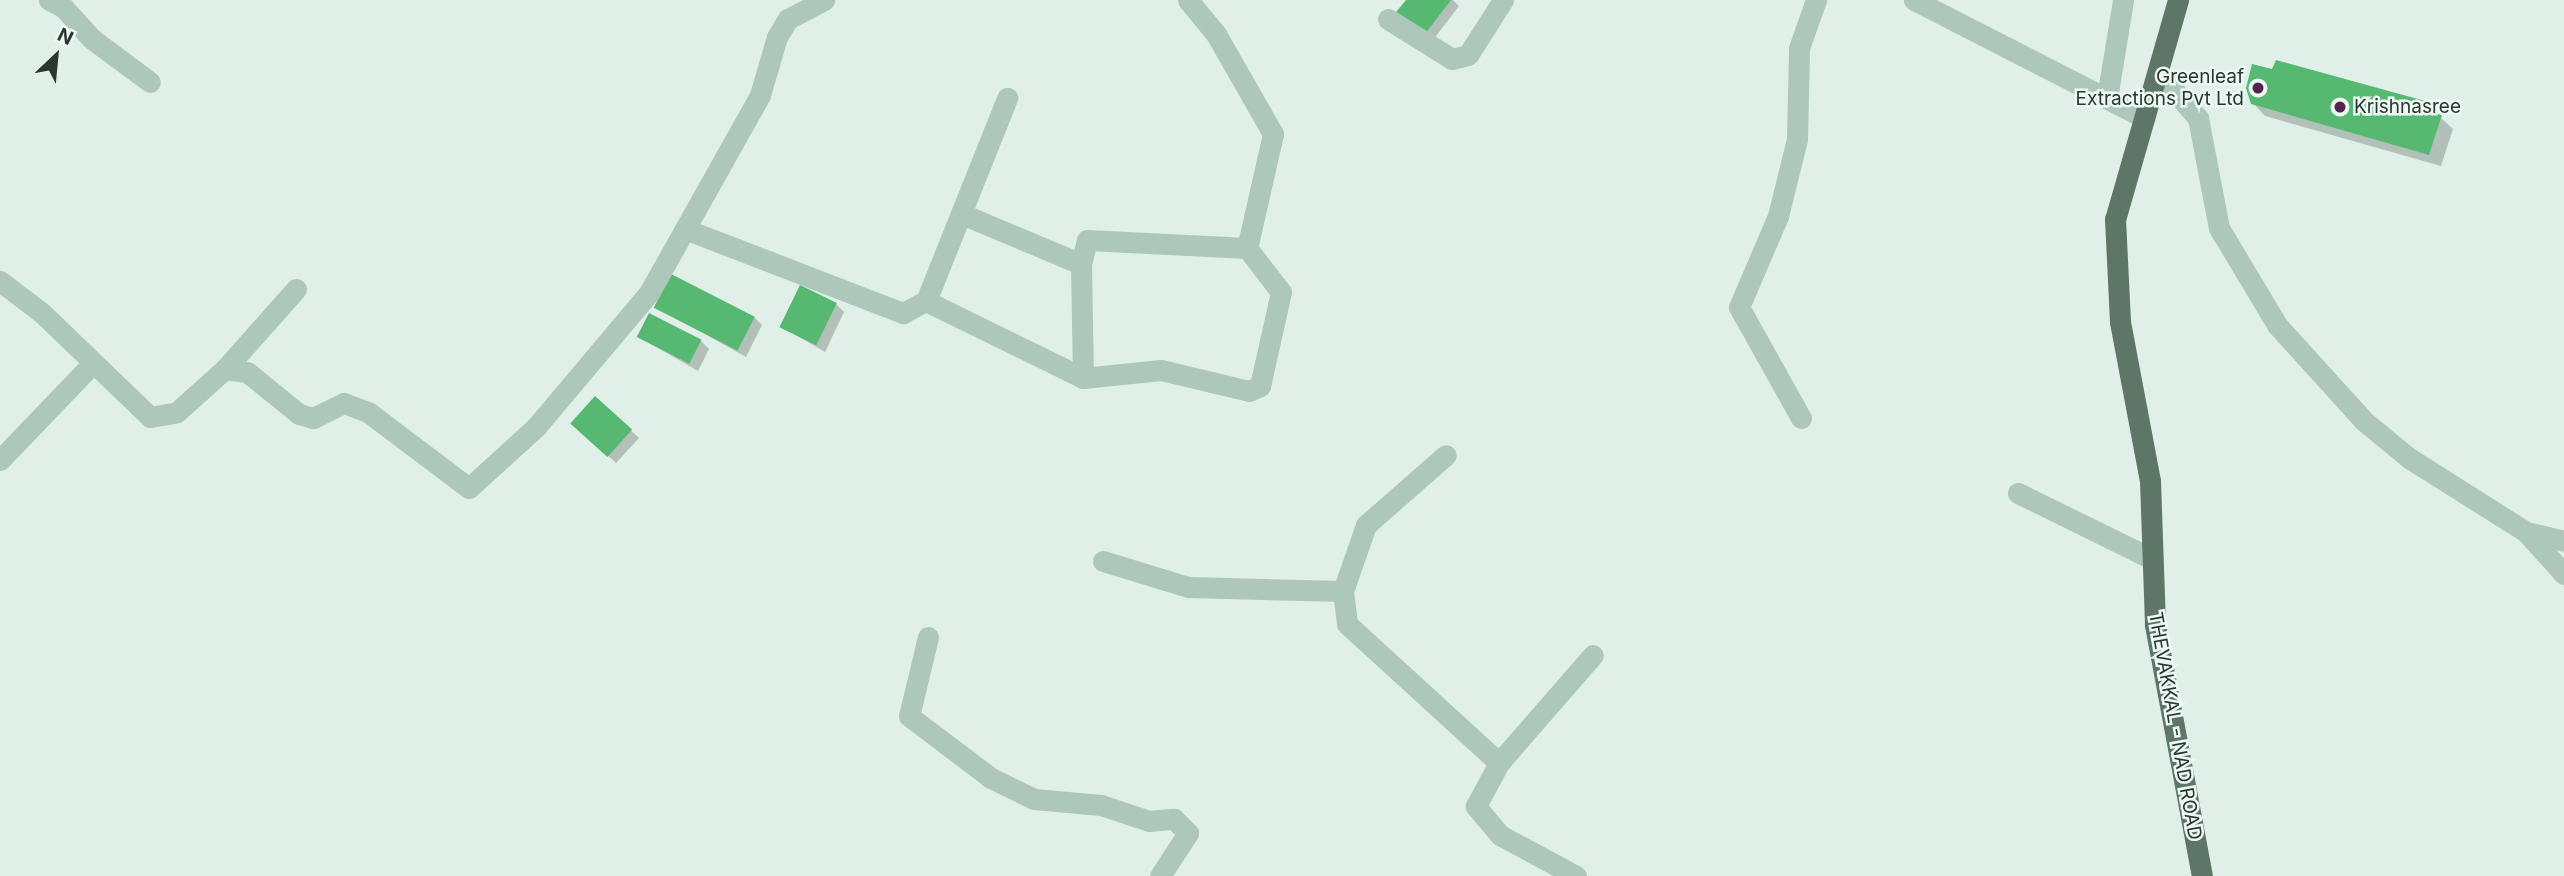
<!DOCTYPE html>
<style>
body{margin:0}
#map{position:relative;width:2564px;height:876px;overflow:hidden;background:#e0f0e9;font-family:Inter,sans-serif}
div>[style]{position:absolute}
.shadow>*{inset:0;background:#0003}
.building>*{inset:0;background:#56b871;transform-origin:0 0}
.minor>*{height:21px;margin:-10.5px;padding:0 10.5px;transform-origin:10.5px;border-radius:10.5px;background:#adc7ba}
.major>*{height:21px;margin:-10.5px;padding:0 10.5px;transform-origin:10.5px;border-radius:10.5px;background:#5e7667}
.dots>*{width:19px;height:19px;translate:-50% -50%;box-sizing:border-box;border:4px solid #ecf8f3;border-radius:50%}
span{translate:-50% -50%;white-space:nowrap;text-align:center;line-height:1.15;-webkit-text-stroke:5px #ecf8f3;paint-order:stroke}
.poi-label{font-size:19px;color:#2b362f}
.right{translate:-100% -50%;text-align:right}
.left{translate:0 -50%;text-align:left}
.street-label{font-size:19px;color:#2b362f}
.north{position:absolute;left:21px;top:21px;width:70px;height:70px;-webkit-text-stroke:5px #ecf8f3;paint-order:stroke;rotate:26deg;font-size:19px;font-weight:700;line-height:28px;text-align:center;color:#2b362f}
.north::after{content:'';display:block;margin:auto;width:24px;height:32px;background:#2b362f;clip-path:polygon(50% 0,100% 100%,50% 72%,0 100%)}
</style>
<div id="map">
<div class="shadow">
<i style="clip-path:polygon(1408px 0,1453px 0,1459px 6px,1433px 40px,1406px 20px)"></i>
<i style="clip-path:polygon(2424px 102px,2453px 129px,2441px 166px,2265px 116px,2253px 103px)"></i>
<i style="clip-path:polygon(836px 304px,844px 312px,825px 352px,782px 327px)"></i>
<i style="clip-path:polygon(656px 307px,754px 317px,762px 325px,746px 357px)"></i>
<i style="clip-path:polygon(639px 337px,701px 341px,709px 349px,698px 371px)"></i>
<i style="clip-path:polygon(596px 398px,639px 438px,616px 463px,581px 431px)"></i>
</div>
<div class="building">
<i style="clip-path:polygon(1406px 0,1451px 0,1425px 34px,1396px 12px)"></i>
<i style="clip-path:polygon(2276px 60px,2425px 101px,2422px 110px,2442px 115px,2429px 155px,2251px 104px,2246px 88px,2252px 64px,2272px 69px)"></i>
<i style="left:671px;top:274px;width:94px;height:38px;rotate:27deg"></i>
<i style="left:800px;top:285px;width:41px;height:47px;rotate:26deg"></i>
<i style="left:649px;top:313px;width:59px;height:27px;rotate:27deg"></i>
<i style="left:595px;top:396px;width:50px;height:37px;rotate:42deg"></i>
</div>
<div class="minor">
<i style="left:49px;top:0;width:16px;rotate:27deg"></i>
<i style="left:63px;top:7px;width:43px;rotate:47.8deg"></i>
<i style="left:92px;top:39px;width:72px;rotate:36.6deg"></i>
<i style="left:1188px;top:0;width:44px;rotate:50.5deg"></i>
<i style="left:1216px;top:34px;width:115px;rotate:60.3deg"></i>
<i style="left:1273px;top:134px;width:117px;rotate:102.8deg"></i>
<i style="left:1914px;top:0;width:259px;rotate:27.1deg"></i>
<i style="left:1388px;top:19px;width:75px;rotate:32deg"></i>
<i style="left:1452px;top:59px;width:16px;rotate:-14deg"></i>
<i style="left:1468px;top:55px;width:65px;rotate:-57.5deg"></i>
<i style="left:2159px;top:73px;width:60px;rotate:49.1deg"></i>
<i style="left:2198px;top:118px;width:112px;rotate:79.2deg"></i>
<i style="left:2219px;top:228px;width:113px;rotate:59.1deg"></i>
<i style="left:2277px;top:325px;width:130px;rotate:47.8deg"></i>
<i style="left:2364px;top:421px;width:58px;rotate:39.4deg"></i>
<i style="left:2409px;top:458px;width:138px;rotate:32.3deg"></i>
<i style="left:2526px;top:532px;width:39px;rotate:13deg"></i>
<i style="left:2107px;top:98px;width:99px;rotate:-80.7deg"></i>
<i style="left:962px;top:214px;width:129px;rotate:22.8deg"></i>
<i style="left:1081px;top:264px;width:114px;rotate:89deg"></i>
<i style="left:685px;top:229px;width:234px;rotate:21.1deg"></i>
<i style="left:903px;top:313px;width:26px;rotate:-28deg"></i>
<i style="left:926px;top:301px;width:219px;rotate:-68.2deg"></i>
<i style="left:0;top:281px;width:53px;rotate:37.3deg"></i>
<i style="left:42px;top:313px;width:150px;rotate:43.9deg"></i>
<i style="left:150px;top:417px;width:27px;rotate:-10deg"></i>
<i style="left:177px;top:412px;width:64px;rotate:-41.9deg"></i>
<i style="left:225px;top:369px;width:22px;rotate:8deg"></i>
<i style="left:247px;top:372px;width:67px;rotate:38.9deg"></i>
<i style="left:299px;top:414px;width:15px;rotate:16deg"></i>
<i style="left:313px;top:418px;width:34px;rotate:-26deg"></i>
<i style="left:344px;top:403px;width:26px;rotate:21deg"></i>
<i style="left:368px;top:412px;width:126px;rotate:37deg"></i>
<i style="left:469px;top:488px;width:91px;rotate:-42.3deg"></i>
<i style="left:536px;top:427px;width:175px;rotate:-49.9deg"></i>
<i style="left:649px;top:293px;width:227px;rotate:-60.7deg"></i>
<i style="left:760px;top:95px;width:60px;rotate:-73.7deg"></i>
<i style="left:777px;top:37px;width:21px;rotate:-59deg"></i>
<i style="left:788px;top:19px;width:41px;rotate:-27.8deg"></i>
<i style="left:926px;top:301px;width:175px;rotate:26.1deg"></i>
<i style="left:1083px;top:378px;width:78px;rotate:-5.9deg"></i>
<i style="left:1161px;top:370px;width:90px;rotate:13.4deg"></i>
<i style="left:1249px;top:391px;width:12px;rotate:-24deg"></i>
<i style="left:1260px;top:386px;width:96px;rotate:-77.4deg"></i>
<i style="left:1281px;top:292px;width:56px;rotate:-127.7deg"></i>
<i style="left:1247px;top:248px;width:160px;rotate:-177.1deg"></i>
<i style="left:1087px;top:240px;width:25px;rotate:104deg"></i>
<i style="left:225px;top:369px;width:107px;rotate:-48.4deg"></i>
<i style="left:1801px;top:418px;width:127px;rotate:-119.2deg"></i>
<i style="left:1739px;top:307px;width:99px;rotate:-66.8deg"></i>
<i style="left:1778px;top:216px;width:79px;rotate:-76.1deg"></i>
<i style="left:1797px;top:139px;width:91px;rotate:-88.7deg"></i>
<i style="left:1799px;top:48px;width:51px;rotate:-70.5deg"></i>
<i style="left:0;top:460px;width:134px;rotate:-46.2deg"></i>
<i style="left:2018px;top:493px;width:149px;rotate:26.2deg"></i>
<i style="left:2526px;top:532px;width:57px;rotate:47.9deg"></i>
<i style="left:1103px;top:561px;width:89px;rotate:17deg"></i>
<i style="left:1188px;top:587px;width:155px;rotate:1.5deg"></i>
<i style="left:1343px;top:591px;width:33px;rotate:83deg"></i>
<i style="left:1347px;top:624px;width:206px;rotate:42.4deg"></i>
<i style="left:1343px;top:591px;width:70px;rotate:-70.8deg"></i>
<i style="left:1366px;top:525px;width:106px;rotate:-41.2deg"></i>
<i style="left:928px;top:637px;width:81px;rotate:103.5deg"></i>
<i style="left:909px;top:716px;width:103px;rotate:37.1deg"></i>
<i style="left:991px;top:778px;width:48px;rotate:26deg"></i>
<i style="left:1034px;top:799px;width:67px;rotate:5.1deg"></i>
<i style="left:1101px;top:805px;width:51px;rotate:18.4deg"></i>
<i style="left:1149px;top:821px;width:25px;rotate:-5deg"></i>
<i style="left:1174px;top:819px;width:20px;rotate:45deg"></i>
<i style="left:1188px;top:833px;width:51px;rotate:123.1deg"></i>
<i style="left:1576px;top:876px;width:86px;rotate:-151.7deg"></i>
<i style="left:1500px;top:835px;width:38px;rotate:-130deg"></i>
<i style="left:1476px;top:806px;width:49px;rotate:-61.9deg"></i>
<i style="left:1499px;top:763px;width:143px;rotate:-49deg"></i>
</div>
<div class="major">
<i style="left:2178px;top:0;width:228px;rotate:106deg"></i>
<i style="left:2115px;top:219px;width:103px;rotate:87.2deg"></i>
<i style="left:2120px;top:322px;width:162px;rotate:79.3deg"></i>
<i style="left:2150px;top:481px;width:144px;rotate:88deg"></i>
<i style="left:2155px;top:625px;width:255px;rotate:79.4deg"></i>
</div>
<div class="dots">
<i style="left:2258px;top:88px;background:#53254e"></i>
<i style="left:2340px;top:107px;background:#53254e"></i>
</div>
<div class="poi-label">
<span class="right" style="left:2244px;top:88px">Greenleaf<br>Extractions Pvt Ltd</span>
<span class="left" style="left:2354px;top:107px">Krishnasree</span>
</div>
<div class="street-label">
<span style="left:2175px;top:726px;rotate:80deg">THEVAKKAL - NAD ROAD</span>
</div>
<div class="north">N</div>
</div>
